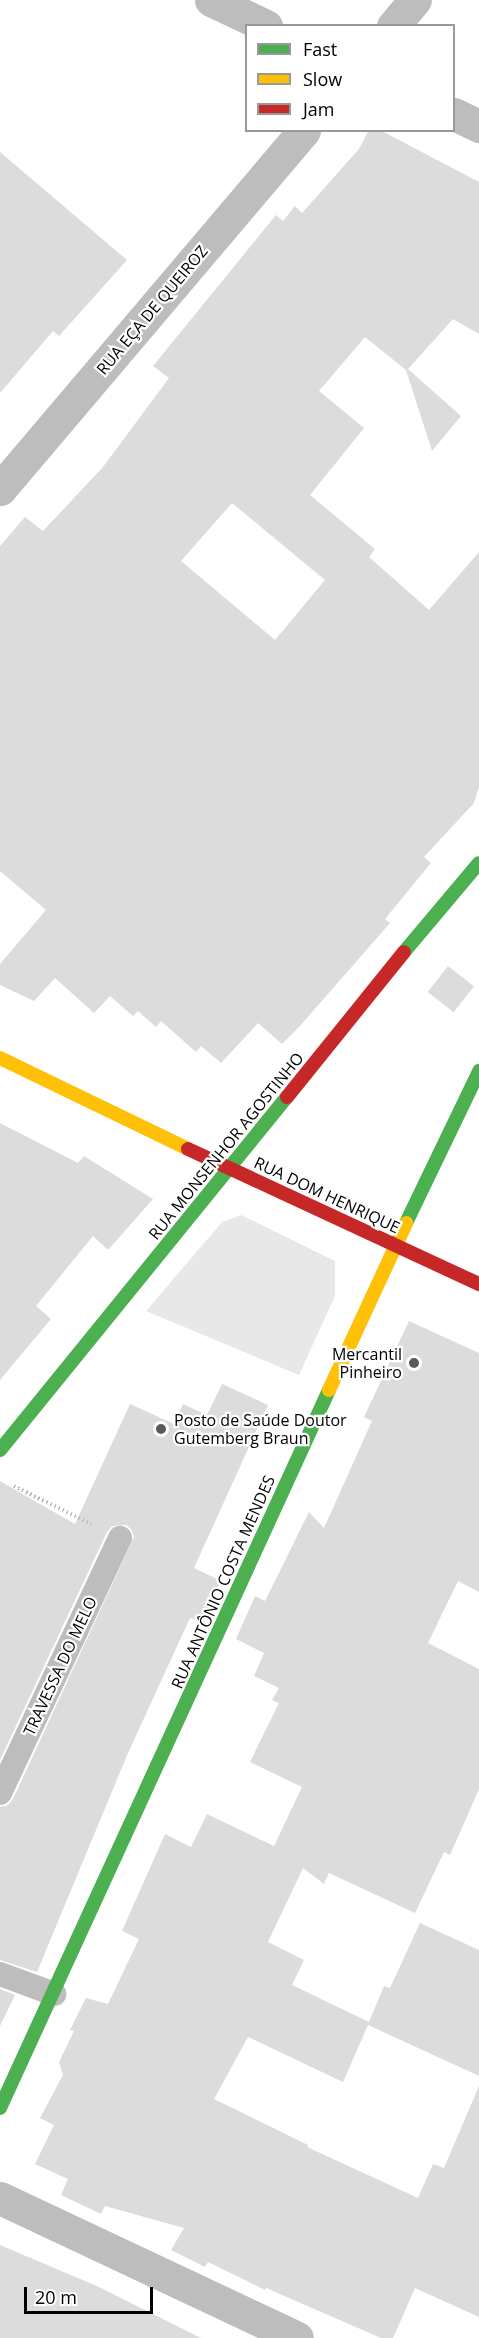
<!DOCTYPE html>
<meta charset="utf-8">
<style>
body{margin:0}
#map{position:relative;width:479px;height:2338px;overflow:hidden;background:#fff;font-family:"Open Sans",sans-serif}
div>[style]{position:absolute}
.green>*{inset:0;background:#e8e8e8}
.building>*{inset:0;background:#dcdcdc;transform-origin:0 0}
.path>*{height:4px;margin-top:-2px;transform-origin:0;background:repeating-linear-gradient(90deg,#b8b8b8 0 1.5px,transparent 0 4.5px)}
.lane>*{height:24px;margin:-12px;padding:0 12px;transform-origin:12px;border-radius:12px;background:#bdbdbd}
.street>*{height:33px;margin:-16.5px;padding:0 16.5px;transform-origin:16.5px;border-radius:16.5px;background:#bdbdbd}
.fast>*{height:14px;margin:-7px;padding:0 7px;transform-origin:7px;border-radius:7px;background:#4caf50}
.slow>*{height:14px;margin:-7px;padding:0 7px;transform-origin:7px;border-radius:7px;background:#ffc107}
.jam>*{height:14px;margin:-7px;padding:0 7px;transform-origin:7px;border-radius:7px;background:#c62828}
.dots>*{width:16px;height:16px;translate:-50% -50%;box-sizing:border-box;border:3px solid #fff;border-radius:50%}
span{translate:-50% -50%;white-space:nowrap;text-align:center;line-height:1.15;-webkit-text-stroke:4.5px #fff;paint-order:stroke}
.street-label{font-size:16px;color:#000}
.poi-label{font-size:16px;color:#000}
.right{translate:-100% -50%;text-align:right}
.left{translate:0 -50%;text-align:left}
.legend{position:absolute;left:245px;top:24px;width:210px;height:108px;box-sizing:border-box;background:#fff;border:2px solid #999;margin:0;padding:8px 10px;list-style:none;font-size:18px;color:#000}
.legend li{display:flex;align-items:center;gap:12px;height:30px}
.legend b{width:30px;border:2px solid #999}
.scale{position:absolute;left:24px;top:2287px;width:129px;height:27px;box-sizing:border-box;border:3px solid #000;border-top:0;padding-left:8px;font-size:18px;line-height:21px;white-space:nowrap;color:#000;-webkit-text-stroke:4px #fff;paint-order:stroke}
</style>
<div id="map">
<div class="green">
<i style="clip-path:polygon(241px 1215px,335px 1261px,335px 1296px,299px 1375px,146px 1311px,222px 1222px)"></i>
</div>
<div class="building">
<i style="clip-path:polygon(evenodd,369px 130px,380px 130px,479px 182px,479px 334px,453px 319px,408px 369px,461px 416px,432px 451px,406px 370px,365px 337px,319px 391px,364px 428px,310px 495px,375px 549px,369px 557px,429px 610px,479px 552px,479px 787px,474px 803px,424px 857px,431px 863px,385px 919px,390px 923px,299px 1027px,282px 1044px,258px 1023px,221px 1063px,201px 1046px,196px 1052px,161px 1021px,156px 1027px,138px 1011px,133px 1016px,110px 996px,94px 1013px,55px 978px,34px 1001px,0 985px,0 964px,46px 910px,0 871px,0 546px,25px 517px,43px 531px,103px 467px,169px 378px,153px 366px,276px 215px,283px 221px,295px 206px,302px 213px,359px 149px,369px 130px,232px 503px,325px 580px,275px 640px,181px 561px,232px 503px)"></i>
<i style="clip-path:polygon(0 152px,127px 260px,59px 336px,53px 331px,0 393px)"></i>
<i style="left:448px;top:966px;width:33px;height:33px;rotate:38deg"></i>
<i style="clip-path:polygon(0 1123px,78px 1163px,84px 1156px,153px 1199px,108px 1250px,93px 1236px,36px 1306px,51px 1319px,0 1380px)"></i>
<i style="clip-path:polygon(409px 1321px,479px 1353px,479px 1592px,458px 1581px,428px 1643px,479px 1669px,479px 1789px,450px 1855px,444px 1852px,415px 1913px,329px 1873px,324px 1884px,303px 1868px,268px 1942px,304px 1960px,292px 1985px,369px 2022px,384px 1986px,390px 1988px,420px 1923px,479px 1950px,479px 2076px,368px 2025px,343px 2082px,248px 2037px,214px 2099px,308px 2145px,307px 2147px,418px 2198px,433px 2164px,444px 2168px,479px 2086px,479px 2317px,415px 2288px,393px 2338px,381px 2338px,266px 2288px,265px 2290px,208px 2262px,205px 2267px,171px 2250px,184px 2228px,105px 2206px,101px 2214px,61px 2195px,68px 2179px,35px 2164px,54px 2125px,40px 2118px,63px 2075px,59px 2062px,74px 2031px,70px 2030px,86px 1998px,108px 2004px,139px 1939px,122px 1931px,165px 1834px,191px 1847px,207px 1814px,274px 1846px,302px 1787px,250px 1762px,279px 1703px,272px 1700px,279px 1688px,254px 1676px,264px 1653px,236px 1639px,255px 1596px,265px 1601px,309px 1512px,324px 1528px,372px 1421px,364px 1417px)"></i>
<i style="clip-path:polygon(222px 1384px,268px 1405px,194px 1568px,221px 1581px,203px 1622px,190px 1618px,128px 1753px,37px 1972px,0 1960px,0 1807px,8px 1805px,13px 1799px,134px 1537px,131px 1529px,126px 1525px,112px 1526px,107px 1532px,0 1760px,0 1481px,75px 1524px,130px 1404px,174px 1424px,183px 1404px,207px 1415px)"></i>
<i style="clip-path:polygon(0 1989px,15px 1995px,0 2026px)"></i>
<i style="clip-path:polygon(0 2245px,99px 2287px,201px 2338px,0 2338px)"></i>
</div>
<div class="path">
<i style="left:14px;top:1486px;width:86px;rotate:26.3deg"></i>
</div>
<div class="lane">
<i style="left:0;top:1793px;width:282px;rotate:-64.8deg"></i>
<i style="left:0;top:1974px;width:58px;rotate:20.3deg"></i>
</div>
<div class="street">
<i style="left:211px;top:0;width:61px;rotate:25.3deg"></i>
<i style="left:393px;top:26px;width:34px;rotate:-50deg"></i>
<i style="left:454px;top:114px;width:28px;rotate:26deg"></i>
<i style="left:0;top:489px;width:470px;rotate:-49.7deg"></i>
<i style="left:0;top:2198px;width:328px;rotate:25.2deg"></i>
</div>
<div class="fast">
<i style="left:404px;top:952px;width:116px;rotate:-49.9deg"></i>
<i style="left:406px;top:1223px;width:169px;rotate:-64.3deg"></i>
<i style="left:0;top:1450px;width:455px;rotate:-50.9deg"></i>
<i style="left:0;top:2108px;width:790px;rotate:-65.38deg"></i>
</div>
<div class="slow">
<i style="left:0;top:1058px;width:209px;rotate:25.8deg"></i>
<i style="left:329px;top:1390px;width:184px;rotate:-65.2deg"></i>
</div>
<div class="jam">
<i style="left:287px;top:1097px;width:186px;rotate:-51.1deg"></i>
<i style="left:188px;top:1149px;width:321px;rotate:24.9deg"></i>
</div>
<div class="dots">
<i style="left:414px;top:1363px;background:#595959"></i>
<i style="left:161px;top:1429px;background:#595959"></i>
</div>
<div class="street-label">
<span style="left:152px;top:310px;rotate:-50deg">RUA EÇA DE QUEIROZ</span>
<span style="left:226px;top:1146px;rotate:-51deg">RUA MONSENHOR AGOSTINHO</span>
<span style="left:327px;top:1195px;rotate:25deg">RUA DOM HENRIQUE</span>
<span style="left:223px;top:1582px;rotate:-66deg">RUA ANTÔNIO COSTA MENDES</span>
<span style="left:60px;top:1666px;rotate:-65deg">TRAVESSA DO MELO</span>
</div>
<div class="poi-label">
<span class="right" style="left:402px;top:1363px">Mercantil<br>Pinheiro</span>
<span class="left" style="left:174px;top:1429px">Posto de Saúde Doutor<br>Gutemberg Braun</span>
</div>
<ul class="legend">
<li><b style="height:8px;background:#4caf50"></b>Fast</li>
<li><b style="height:8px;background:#ffc107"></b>Slow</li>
<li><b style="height:8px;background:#c62828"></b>Jam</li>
</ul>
<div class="scale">20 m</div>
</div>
